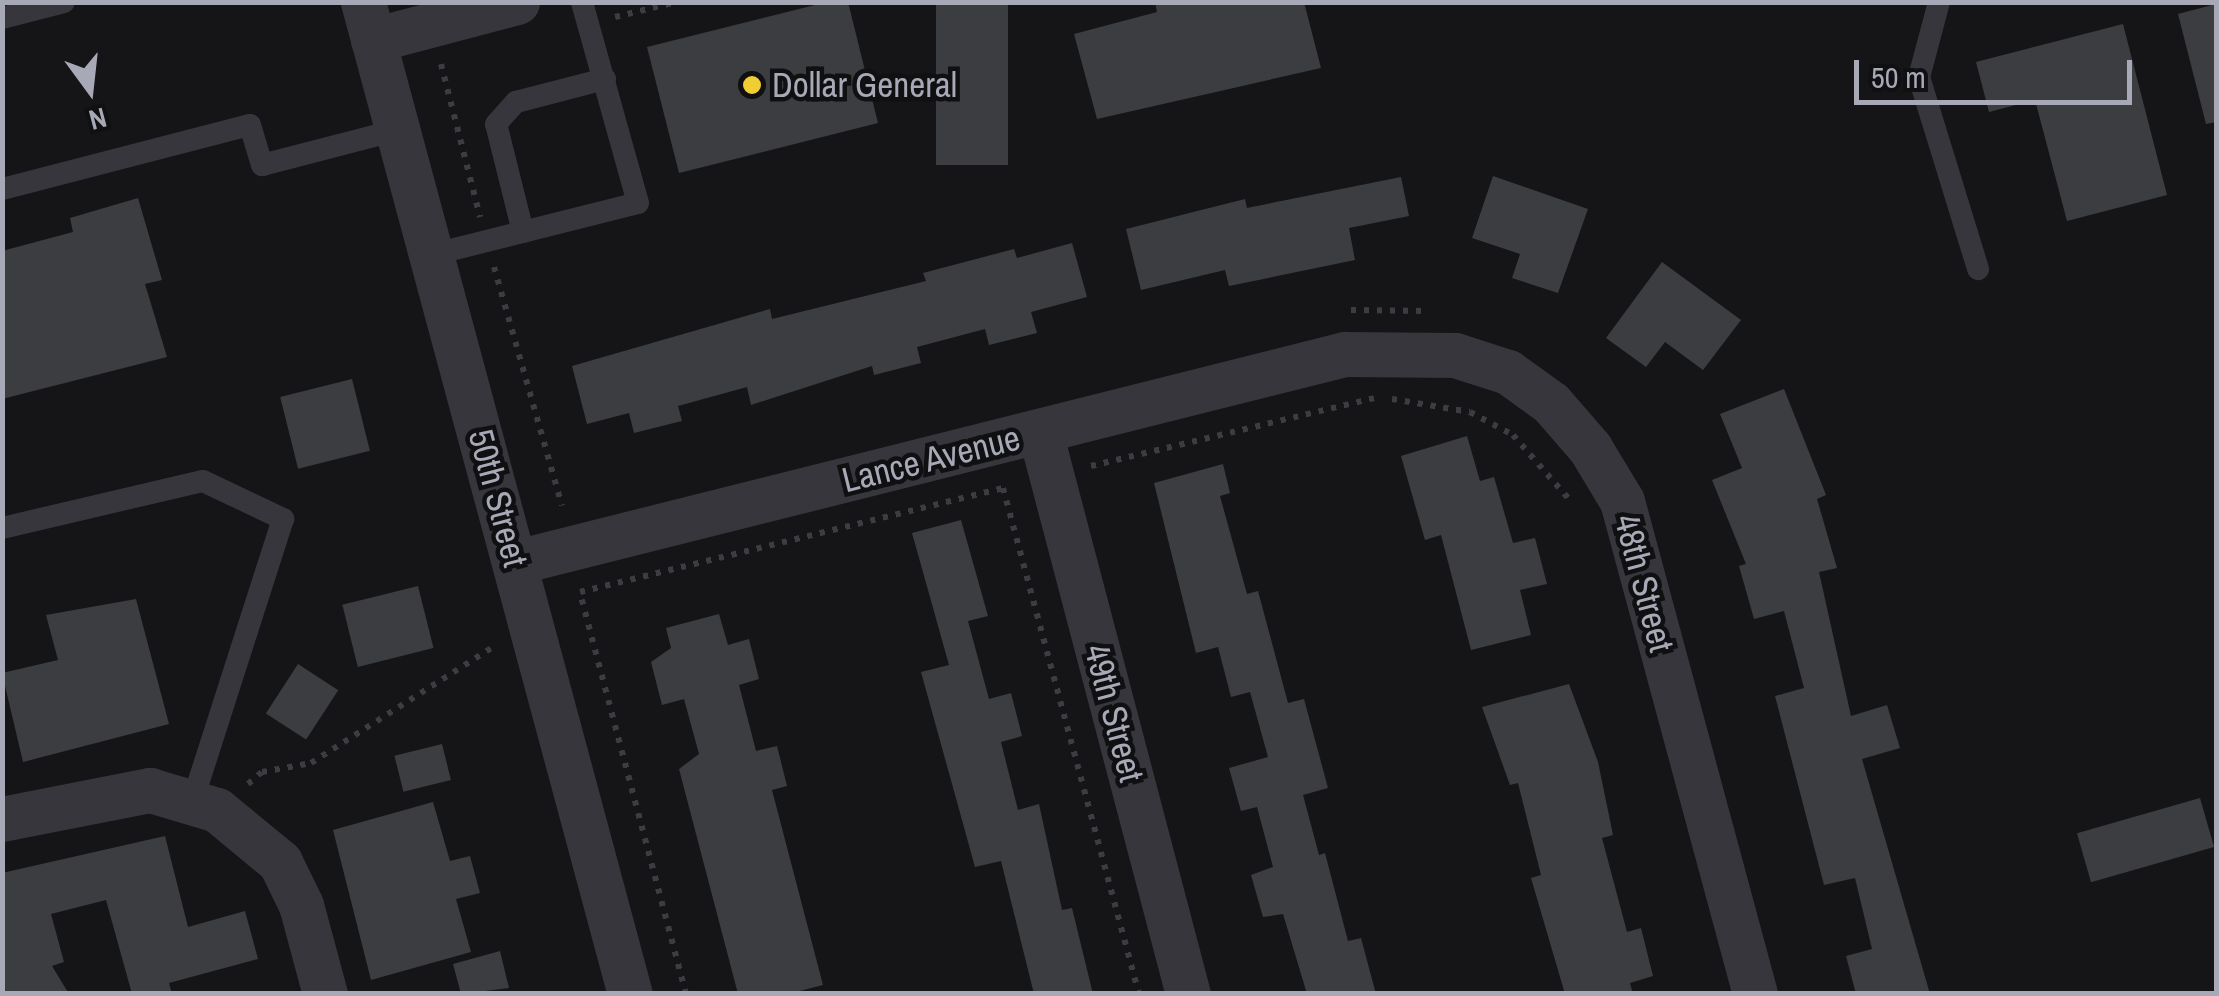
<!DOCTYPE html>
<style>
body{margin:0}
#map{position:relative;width:2219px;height:996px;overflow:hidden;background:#151517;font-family:"Archivo Narrow",sans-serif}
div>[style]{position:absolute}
.building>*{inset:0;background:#3c3d41;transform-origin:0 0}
.path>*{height:6px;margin-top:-3px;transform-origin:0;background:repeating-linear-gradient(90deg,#3c3d43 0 5px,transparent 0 13px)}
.service>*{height:22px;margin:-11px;padding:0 11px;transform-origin:11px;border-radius:11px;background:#36363c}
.minor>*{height:45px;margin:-22.5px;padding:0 22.5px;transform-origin:22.5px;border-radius:22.5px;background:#36363c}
.dots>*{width:28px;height:28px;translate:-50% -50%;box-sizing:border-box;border:5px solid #101012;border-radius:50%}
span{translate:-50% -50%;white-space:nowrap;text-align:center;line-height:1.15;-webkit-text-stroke:9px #101012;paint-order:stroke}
.poi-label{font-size:35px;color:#a7a9b7}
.left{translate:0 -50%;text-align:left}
.street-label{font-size:35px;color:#a7a9b7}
.frame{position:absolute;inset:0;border:5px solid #a7a9b7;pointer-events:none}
.north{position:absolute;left:40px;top:40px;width:100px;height:100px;-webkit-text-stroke:8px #101012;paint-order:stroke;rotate:165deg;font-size:28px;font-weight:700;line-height:40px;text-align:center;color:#a7a9b7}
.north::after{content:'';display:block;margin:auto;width:35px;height:45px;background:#a7a9b7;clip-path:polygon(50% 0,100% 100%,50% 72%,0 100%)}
.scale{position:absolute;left:1854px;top:60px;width:278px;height:45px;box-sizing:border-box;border:5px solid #a7a9b7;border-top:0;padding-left:12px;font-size:30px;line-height:35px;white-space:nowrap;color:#a7a9b7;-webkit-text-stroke:8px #101012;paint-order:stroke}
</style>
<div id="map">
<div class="building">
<i style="clip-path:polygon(827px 2px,848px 2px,878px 123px,679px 173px,647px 47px)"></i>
<i style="left:936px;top:2px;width:72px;height:163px"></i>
<i style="clip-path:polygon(1155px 2px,1304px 2px,1321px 68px,1097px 119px,1074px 34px,1157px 12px)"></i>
<i style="clip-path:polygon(2216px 4px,2216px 122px,2206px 124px,2178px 14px)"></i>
<i style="clip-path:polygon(2123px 24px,2167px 195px,2067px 221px,2035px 100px,1989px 112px,1976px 62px)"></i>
<i style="clip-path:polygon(1493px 176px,1588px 209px,1558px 293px,1512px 278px,1520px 254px,1472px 238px)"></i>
<i style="clip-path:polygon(1401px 177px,1409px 216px,1349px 228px,1355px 260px,1229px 286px,1225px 270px,1141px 290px,1126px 229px,1245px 199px,1247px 208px)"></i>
<i style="clip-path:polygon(138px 198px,162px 280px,145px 284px,167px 357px,2px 399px,2px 251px,73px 232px,70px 218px)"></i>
<i style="clip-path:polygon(1072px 243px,1087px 297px,1031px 312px,1037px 333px,989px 345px,985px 329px,917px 347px,921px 363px,874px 375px,872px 366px,751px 405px,747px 387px,678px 406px,682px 421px,634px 433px,629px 413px,587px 424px,572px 366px,770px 309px,772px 319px,926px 281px,923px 273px,1014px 249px,1017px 258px)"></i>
<i style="clip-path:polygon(1662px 262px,1741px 320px,1703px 370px,1665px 342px,1646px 367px,1606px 338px)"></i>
<i style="left:352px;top:379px;width:74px;height:74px;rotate:76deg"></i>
<i style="clip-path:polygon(1784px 389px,1826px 495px,1817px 499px,1837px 568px,1819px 572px,1851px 716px,1887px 705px,1900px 748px,1862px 759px,1930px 994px,1856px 994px,1846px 956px,1872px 949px,1855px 878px,1824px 885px,1775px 696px,1804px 688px,1784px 611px,1754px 619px,1739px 566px,1746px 564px,1712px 480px,1742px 468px,1720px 414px)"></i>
<i style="clip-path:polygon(1467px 436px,1480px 481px,1494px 477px,1513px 543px,1535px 538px,1547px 584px,1520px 590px,1531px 635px,1471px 650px,1441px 535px,1425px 540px,1401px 456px)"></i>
<i style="clip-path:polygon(1223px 464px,1230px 493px,1220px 496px,1247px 594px,1258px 591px,1288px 703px,1304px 699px,1328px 788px,1303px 795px,1319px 855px,1325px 853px,1348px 941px,1361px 938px,1376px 994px,1307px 994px,1283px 914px,1263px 917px,1251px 875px,1273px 867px,1257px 807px,1241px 811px,1229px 768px,1268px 757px,1250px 692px,1231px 697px,1218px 647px,1196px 653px,1154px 483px)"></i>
<i style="clip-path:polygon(961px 520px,988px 616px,968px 621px,989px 699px,1011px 693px,1022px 736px,1001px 742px,1018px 810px,1039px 804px,1062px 910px,1072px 908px,1093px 994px,1034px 994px,1001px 861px,975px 867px,921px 672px,949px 665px,912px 533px)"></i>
<i style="left:418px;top:586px;width:64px;height:78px;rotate:76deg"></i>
<i style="clip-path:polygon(136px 599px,169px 724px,23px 762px,2px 673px,58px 660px,46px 615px)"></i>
<i style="clip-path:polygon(719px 614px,728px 645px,749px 639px,759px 679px,739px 685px,756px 751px,777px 746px,787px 786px,772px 790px,823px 985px,788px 994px,738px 994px,679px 769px,699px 754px,684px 699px,662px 705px,651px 662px,671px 648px,666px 628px)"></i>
<i style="left:298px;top:664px;width:48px;height:59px;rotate:33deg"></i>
<i style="clip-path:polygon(1569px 684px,1598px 762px,1613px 835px,1602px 838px,1627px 932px,1641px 928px,1653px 976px,1630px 983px,1633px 994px,1565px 994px,1531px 878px,1541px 875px,1518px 783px,1510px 785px,1482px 707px)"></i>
<i style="left:442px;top:744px;width:37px;height:49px;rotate:76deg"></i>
<i style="left:2200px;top:798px;width:51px;height:128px;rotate:74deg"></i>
<i style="clip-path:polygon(433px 802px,450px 861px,470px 856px,480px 893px,456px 899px,471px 952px,371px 980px,333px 830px)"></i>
<i style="clip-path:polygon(165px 836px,188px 927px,245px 911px,258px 959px,169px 983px,172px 994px,132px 994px,106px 900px,51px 914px,64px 962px,52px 966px,69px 994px,2px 994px,2px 873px)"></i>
<i style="clip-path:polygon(500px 951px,509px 988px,461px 994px,453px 964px)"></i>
</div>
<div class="path">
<i style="left:615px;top:17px;width:64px;rotate:-13.6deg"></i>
<i style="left:441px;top:64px;width:158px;rotate:75.7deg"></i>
<i style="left:494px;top:267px;width:248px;rotate:74.1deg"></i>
<i style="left:1351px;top:310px;width:77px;rotate:0.7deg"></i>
<i style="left:1392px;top:399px;width:79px;rotate:9.5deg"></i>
<i style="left:1470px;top:412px;width:49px;rotate:28.1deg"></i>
<i style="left:1513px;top:435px;width:84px;rotate:48.9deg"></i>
<i style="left:1091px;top:466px;width:291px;rotate:-13.5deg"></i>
<i style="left:248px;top:784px;width:18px;rotate:-41deg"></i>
<i style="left:262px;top:772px;width:50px;rotate:-10.4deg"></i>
<i style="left:311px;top:763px;width:219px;rotate:-32.5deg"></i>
<i style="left:686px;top:994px;width:416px;rotate:-104.8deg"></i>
<i style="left:580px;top:592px;width:436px;rotate:-13.8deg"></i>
<i style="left:1003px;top:488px;width:524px;rotate:74.96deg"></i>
</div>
<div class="service">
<i style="left:1939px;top:2px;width:78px;rotate:104.9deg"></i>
<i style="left:1919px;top:77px;width:201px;rotate:72.9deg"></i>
<i style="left:2px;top:18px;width:64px;rotate:-14.5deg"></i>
<i style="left:2px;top:189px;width:256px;rotate:-14.5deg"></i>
<i style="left:250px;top:125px;width:42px;rotate:73.3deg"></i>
<i style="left:262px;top:165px;width:139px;rotate:-14.5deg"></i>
<i style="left:523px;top:232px;width:111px;rotate:-104deg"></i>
<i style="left:496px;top:124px;width:30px;rotate:-48deg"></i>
<i style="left:516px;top:102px;width:92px;rotate:-14.5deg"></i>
<i style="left:431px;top:255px;width:213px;rotate:-14.1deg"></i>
<i style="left:638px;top:203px;width:209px;rotate:-105.6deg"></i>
<i style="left:2px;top:528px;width:206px;rotate:-13.2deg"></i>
<i style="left:203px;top:481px;width:89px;rotate:25.4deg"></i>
<i style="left:283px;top:519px;width:298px;rotate:107.8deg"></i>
</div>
<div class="minor">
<i style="left:363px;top:2px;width:1027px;rotate:74.94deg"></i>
<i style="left:373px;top:40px;width:149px;rotate:-14.8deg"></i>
<i style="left:1040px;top:432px;width:581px;rotate:75.25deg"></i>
<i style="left:516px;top:562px;width:855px;rotate:-14.09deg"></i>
<i style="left:1345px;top:354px;width:110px;rotate:0.5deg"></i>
<i style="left:1455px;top:355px;width:56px;rotate:17.8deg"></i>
<i style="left:1508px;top:372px;width:53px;rotate:35.8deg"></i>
<i style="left:1551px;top:403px;width:60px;rotate:49.1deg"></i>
<i style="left:1590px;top:448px;width:62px;rotate:58.9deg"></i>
<i style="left:1622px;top:501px;width:511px;rotate:74.9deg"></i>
<i style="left:2px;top:819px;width:151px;rotate:-11.1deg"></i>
<i style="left:150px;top:790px;width:70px;rotate:16.6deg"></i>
<i style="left:217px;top:810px;width:82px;rotate:39.5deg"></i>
<i style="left:280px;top:862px;width:48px;rotate:64deg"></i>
<i style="left:301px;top:905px;width:92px;rotate:74.9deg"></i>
</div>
<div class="dots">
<i style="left:752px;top:85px;background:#f0ce33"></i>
</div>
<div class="poi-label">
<span class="left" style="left:772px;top:85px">Dollar General</span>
</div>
<div class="street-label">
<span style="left:931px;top:459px;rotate:-14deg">Lance Avenue</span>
<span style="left:498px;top:498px;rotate:75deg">50th Street</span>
<span style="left:1644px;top:583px;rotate:75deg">48th Street</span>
<span style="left:1114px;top:713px;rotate:75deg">49th Street</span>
</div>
<div class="frame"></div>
<div class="north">N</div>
<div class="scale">50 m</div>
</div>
